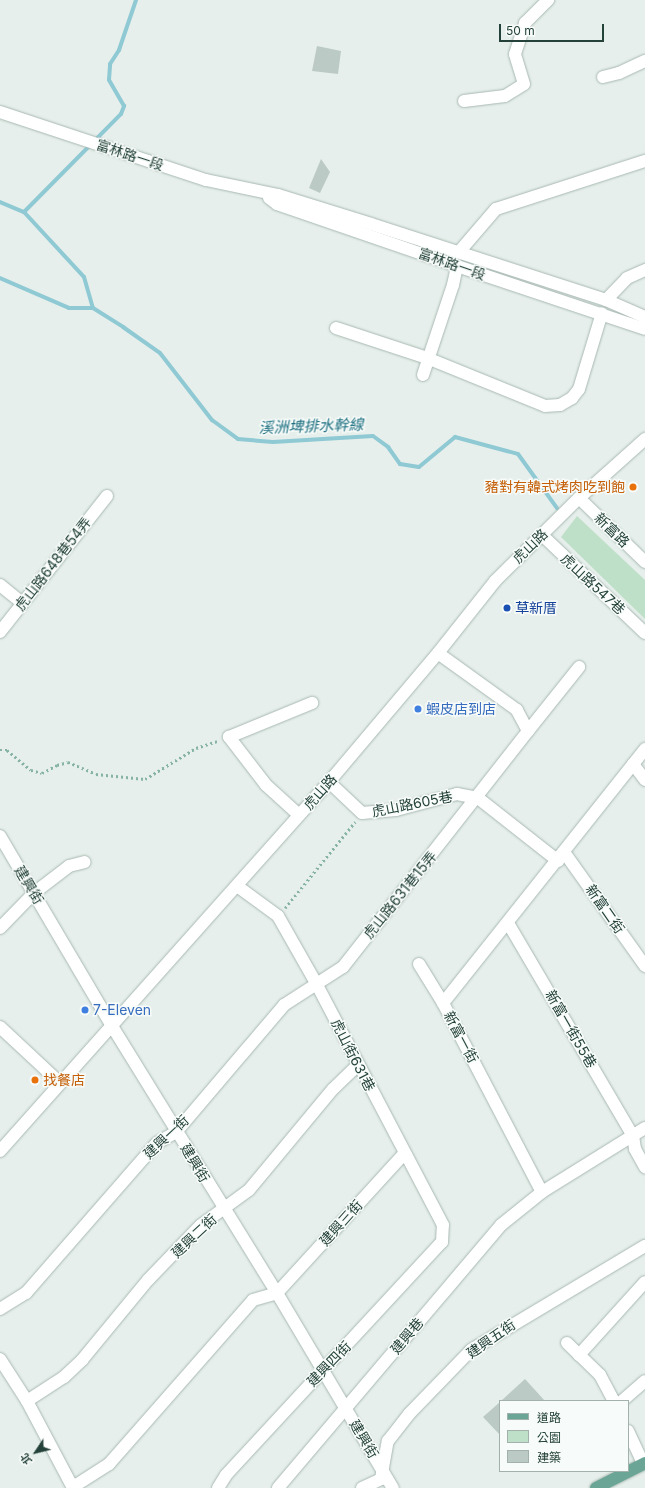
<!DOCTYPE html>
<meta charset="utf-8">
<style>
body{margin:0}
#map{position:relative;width:645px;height:1488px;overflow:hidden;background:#e6efeb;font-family:Inter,"Noto Sans TC",sans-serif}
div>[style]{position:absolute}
.green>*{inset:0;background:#bfe0c8}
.stream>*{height:4px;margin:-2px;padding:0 2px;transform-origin:2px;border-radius:2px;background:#8ec9d4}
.building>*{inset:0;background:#bbcac4}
.path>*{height:2.5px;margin-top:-1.25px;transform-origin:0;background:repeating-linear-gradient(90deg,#86b3a5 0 2px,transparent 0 5px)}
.roads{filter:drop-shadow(0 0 1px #a8b8b2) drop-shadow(0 0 1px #a8b8b2)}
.minor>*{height:12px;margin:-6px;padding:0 6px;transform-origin:6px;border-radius:6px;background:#fff}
.major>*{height:12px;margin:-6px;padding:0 6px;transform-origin:6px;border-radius:6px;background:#6aa596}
.dots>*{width:11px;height:11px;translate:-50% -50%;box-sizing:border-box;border:2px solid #f7fbf9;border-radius:50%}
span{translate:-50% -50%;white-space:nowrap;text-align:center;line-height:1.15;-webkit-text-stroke:3px #f7fbf9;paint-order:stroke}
.street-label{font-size:14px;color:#24423a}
.food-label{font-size:14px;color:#c56008}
.right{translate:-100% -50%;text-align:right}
.left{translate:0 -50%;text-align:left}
.transit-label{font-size:14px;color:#164399}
.shop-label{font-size:14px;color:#366cbe}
.water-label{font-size:15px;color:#1c6f80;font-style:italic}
.legend{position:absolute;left:499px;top:1400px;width:130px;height:72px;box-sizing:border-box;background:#f7fbf9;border:1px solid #a3b1ad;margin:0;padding:5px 7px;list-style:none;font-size:12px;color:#24423a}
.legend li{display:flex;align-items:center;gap:8px;height:20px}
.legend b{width:20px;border:1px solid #a3b1ad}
.north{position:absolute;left:16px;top:1432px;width:40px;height:40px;-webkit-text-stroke:3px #f7fbf9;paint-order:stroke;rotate:235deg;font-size:11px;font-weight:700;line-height:16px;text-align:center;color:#24423a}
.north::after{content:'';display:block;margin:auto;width:14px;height:18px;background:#24423a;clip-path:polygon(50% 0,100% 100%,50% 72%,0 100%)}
.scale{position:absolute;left:499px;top:24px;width:105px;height:18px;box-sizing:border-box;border:2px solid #24423a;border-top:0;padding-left:5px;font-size:12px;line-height:14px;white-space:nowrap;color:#24423a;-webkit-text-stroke:3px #f7fbf9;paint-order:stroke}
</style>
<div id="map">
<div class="green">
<i style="clip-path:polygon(577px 516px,645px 580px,645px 619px,561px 537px)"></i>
</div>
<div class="stream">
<i style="left:0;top:202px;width:26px;rotate:23deg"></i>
<i style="left:24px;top:212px;width:88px;rotate:47.3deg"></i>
<i style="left:84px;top:277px;width:32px;rotate:74deg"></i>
<i style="left:24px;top:212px;width:138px;rotate:-45.3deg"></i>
<i style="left:121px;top:114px;width:9px;rotate:-69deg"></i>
<i style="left:124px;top:106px;width:30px;rotate:-120deg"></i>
<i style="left:109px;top:80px;width:16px;rotate:-86deg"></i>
<i style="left:110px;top:64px;width:17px;rotate:-57deg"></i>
<i style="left:119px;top:50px;width:53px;rotate:-71.2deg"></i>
<i style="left:0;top:278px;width:75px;rotate:23.5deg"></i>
<i style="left:69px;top:308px;width:24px"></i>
<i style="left:93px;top:308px;width:36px;rotate:32deg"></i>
<i style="left:123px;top:327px;width:45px;rotate:35.1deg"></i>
<i style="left:160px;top:353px;width:85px;rotate:52.2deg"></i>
<i style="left:212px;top:420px;width:32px;rotate:36deg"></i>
<i style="left:238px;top:439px;width:35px;rotate:5deg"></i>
<i style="left:273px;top:442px;width:100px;rotate:-3.4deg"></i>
<i style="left:373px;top:436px;width:19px;rotate:36deg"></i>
<i style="left:388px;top:447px;width:21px;rotate:55deg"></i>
<i style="left:400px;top:464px;width:19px;rotate:9deg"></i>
<i style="left:419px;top:467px;width:47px;rotate:-39.8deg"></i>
<i style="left:455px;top:437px;width:65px;rotate:15.1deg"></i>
<i style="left:518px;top:454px;width:67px;rotate:54.2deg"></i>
</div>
<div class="building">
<i style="clip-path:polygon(317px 46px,341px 51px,338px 74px,312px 71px)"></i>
<i style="clip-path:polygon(321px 159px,330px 172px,320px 193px,309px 188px)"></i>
<i style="clip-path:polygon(525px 1379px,545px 1401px,501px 1401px)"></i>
<i style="clip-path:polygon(500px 1402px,500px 1435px,483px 1417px)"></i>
</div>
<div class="path">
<i style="left:0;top:750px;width:7px"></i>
<i style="left:7px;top:750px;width:31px;rotate:40deg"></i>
<i style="left:31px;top:770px;width:11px;rotate:15deg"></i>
<i style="left:42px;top:773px;width:17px;rotate:-28deg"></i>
<i style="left:57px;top:765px;width:11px;rotate:-15deg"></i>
<i style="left:68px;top:762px;width:30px;rotate:23deg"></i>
<i style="left:96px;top:774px;width:49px;rotate:5.8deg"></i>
<i style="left:145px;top:779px;width:60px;rotate:-31.3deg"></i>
<i style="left:196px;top:748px;width:22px;rotate:-18deg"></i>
<i style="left:285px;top:908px;width:111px;rotate:-50.9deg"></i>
</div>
<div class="roads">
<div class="minor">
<i style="left:603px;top:77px;width:16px;rotate:-14deg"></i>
<i style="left:619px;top:73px;width:29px;rotate:-25deg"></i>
<i style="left:464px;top:101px;width:41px;rotate:-7deg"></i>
<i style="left:505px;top:96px;width:22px;rotate:-32deg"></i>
<i style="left:524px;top:84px;width:31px;rotate:-107deg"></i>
<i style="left:515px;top:54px;width:33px;rotate:-72deg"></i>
<i style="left:525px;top:23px;width:33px;rotate:-45deg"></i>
<i style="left:0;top:112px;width:217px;rotate:18.3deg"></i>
<i style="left:206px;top:180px;width:74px;rotate:11.8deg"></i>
<i style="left:278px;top:195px;width:97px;rotate:17.3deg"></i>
<i style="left:371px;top:224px;width:247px;rotate:17.9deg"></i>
<i style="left:606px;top:300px;width:43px;rotate:23.6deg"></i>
<i style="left:269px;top:198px;width:10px;rotate:37deg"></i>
<i style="left:277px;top:204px;width:190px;rotate:19deg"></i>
<i style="left:457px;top:266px;width:198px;rotate:18.5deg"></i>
<i style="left:459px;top:252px;width:57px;rotate:-49.3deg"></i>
<i style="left:496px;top:209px;width:157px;rotate:-17.9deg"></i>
<i style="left:606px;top:300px;width:30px;rotate:-46deg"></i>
<i style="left:627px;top:278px;width:20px;rotate:-24deg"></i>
<i style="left:336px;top:328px;width:96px;rotate:18.2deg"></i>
<i style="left:427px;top:358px;width:127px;rotate:22.1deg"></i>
<i style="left:545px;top:406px;width:15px;rotate:-4deg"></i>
<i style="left:560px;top:405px;width:14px;rotate:-30deg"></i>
<i style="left:572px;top:398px;width:11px;rotate:-52deg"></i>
<i style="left:579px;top:389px;width:79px;rotate:-73.2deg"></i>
<i style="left:423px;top:375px;width:95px;rotate:-71.6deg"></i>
<i style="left:453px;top:285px;width:19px;rotate:-78deg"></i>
<i style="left:579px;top:498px;width:92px;rotate:44.1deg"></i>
<i style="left:542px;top:535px;width:142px;rotate:43.6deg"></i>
<i style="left:0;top:585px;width:28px;rotate:39deg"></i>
<i style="left:0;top:632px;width:173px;rotate:-51.8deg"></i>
<i style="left:528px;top:731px;width:82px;rotate:-51.4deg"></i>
<i style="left:633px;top:764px;width:20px;rotate:53deg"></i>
<i style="left:329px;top:782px;width:45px;rotate:43.2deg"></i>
<i style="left:362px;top:813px;width:34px;rotate:-5deg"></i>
<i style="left:396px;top:810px;width:63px;rotate:-14.7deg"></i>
<i style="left:457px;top:794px;width:21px;rotate:11deg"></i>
<i style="left:478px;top:798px;width:102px;rotate:38.2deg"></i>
<i style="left:299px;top:815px;width:45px;rotate:-137.7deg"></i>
<i style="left:266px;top:785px;width:61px;rotate:-127.6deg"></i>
<i style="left:229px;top:737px;width:90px;rotate:-22.3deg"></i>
<i style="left:0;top:836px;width:221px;rotate:59.5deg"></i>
<i style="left:112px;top:1026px;width:314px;rotate:58.3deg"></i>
<i style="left:277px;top:1293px;width:227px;rotate:59.3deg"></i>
<i style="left:564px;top:852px;width:140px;rotate:54.6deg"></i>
<i style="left:508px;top:923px;width:247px;rotate:59.6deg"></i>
<i style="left:633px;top:1136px;width:13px;rotate:81deg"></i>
<i style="left:635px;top:1149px;width:21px;rotate:61deg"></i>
<i style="left:0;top:928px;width:49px;rotate:-45.8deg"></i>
<i style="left:34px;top:893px;width:44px;rotate:-37.6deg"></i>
<i style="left:69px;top:866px;width:16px;rotate:-14deg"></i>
<i style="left:419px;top:964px;width:46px;rotate:58.4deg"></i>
<i style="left:443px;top:1003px;width:213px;rotate:62.4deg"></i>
<i style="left:443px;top:1003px;width:325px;rotate:-51.5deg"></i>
<i style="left:0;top:1027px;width:82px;rotate:43deg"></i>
<i style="left:0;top:1151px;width:494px;rotate:-48.3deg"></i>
<i style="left:329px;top:782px;width:169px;rotate:-49.8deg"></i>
<i style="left:438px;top:653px;width:92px;rotate:-51.6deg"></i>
<i style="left:495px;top:581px;width:118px;rotate:-44.7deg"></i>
<i style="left:579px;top:498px;width:89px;rotate:-41.8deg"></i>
<i style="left:0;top:1309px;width:31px;rotate:-32deg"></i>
<i style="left:26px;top:1293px;width:199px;rotate:-48.9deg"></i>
<i style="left:157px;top:1143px;width:22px;rotate:-30deg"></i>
<i style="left:176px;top:1132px;width:167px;rotate:-49.6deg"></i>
<i style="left:284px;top:1005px;width:70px;rotate:-32.8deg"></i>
<i style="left:343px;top:967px;width:300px;rotate:-51.9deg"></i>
<i style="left:528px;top:731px;width:24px;rotate:-118deg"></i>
<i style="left:517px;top:710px;width:97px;rotate:-144.2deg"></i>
<i style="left:567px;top:1343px;width:46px;rotate:44.1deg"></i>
<i style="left:600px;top:1375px;width:30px;rotate:62deg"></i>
<i style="left:579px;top:1355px;width:98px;rotate:-47.9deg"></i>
<i style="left:0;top:1359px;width:50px;rotate:57.3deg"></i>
<i style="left:27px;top:1401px;width:98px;rotate:62.1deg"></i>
<i style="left:27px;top:1401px;width:44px;rotate:-33deg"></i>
<i style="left:64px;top:1377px;width:25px;rotate:-43deg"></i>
<i style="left:82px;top:1360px;width:104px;rotate:-50.5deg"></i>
<i style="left:148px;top:1280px;width:76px;rotate:-46.1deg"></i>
<i style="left:201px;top:1225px;width:59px;rotate:-36.1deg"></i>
<i style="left:249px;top:1190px;width:131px;rotate:-50.3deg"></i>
<i style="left:333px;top:1089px;width:33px;rotate:-44deg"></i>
<i style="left:622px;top:1401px;width:30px;rotate:-41deg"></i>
<i style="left:628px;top:1431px;width:35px;rotate:65deg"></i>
<i style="left:73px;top:1487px;width:43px;rotate:-32.6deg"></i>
<i style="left:109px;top:1464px;width:218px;rotate:-48.7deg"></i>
<i style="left:253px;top:1300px;width:25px;rotate:-16deg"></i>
<i style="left:277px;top:1293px;width:188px;rotate:-47.6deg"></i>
<i style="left:218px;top:1488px;width:15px;rotate:-58deg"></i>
<i style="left:226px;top:1475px;width:318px;rotate:-47.2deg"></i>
<i style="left:442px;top:1242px;width:17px;rotate:-87deg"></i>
<i style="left:443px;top:1225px;width:273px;rotate:-117.7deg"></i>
<i style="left:316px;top:983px;width:77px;rotate:-119.6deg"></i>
<i style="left:278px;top:916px;width:51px;rotate:-143.8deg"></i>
<i style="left:278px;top:1488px;width:345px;rotate:-49.7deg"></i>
<i style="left:501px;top:1225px;width:53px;rotate:-38.8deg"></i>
<i style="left:542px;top:1192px;width:121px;rotate:-31.9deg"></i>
<i style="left:362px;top:1488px;width:21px;rotate:-25deg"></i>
<i style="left:381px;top:1479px;width:39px;rotate:-80deg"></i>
<i style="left:388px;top:1441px;width:34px;rotate:-52deg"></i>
<i style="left:409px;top:1414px;width:89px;rotate:-45.9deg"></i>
<i style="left:471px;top:1350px;width:203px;rotate:-30.9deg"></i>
</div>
<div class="major">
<i style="left:596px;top:1488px;width:55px;rotate:-27deg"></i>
</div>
</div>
<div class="dots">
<i style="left:633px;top:487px;background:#e8710a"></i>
<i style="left:507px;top:608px;background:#1a4fb4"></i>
<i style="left:418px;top:709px;background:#3f7fe0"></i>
<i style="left:85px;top:1010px;background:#3f7fe0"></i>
<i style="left:35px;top:1080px;background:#e8710a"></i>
</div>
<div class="street-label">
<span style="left:130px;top:155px;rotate:18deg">富林路一段</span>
<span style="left:452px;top:264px;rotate:19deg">富林路一段</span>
<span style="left:612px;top:530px;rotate:44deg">新富路</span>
<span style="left:530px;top:546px;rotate:-44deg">虎山路</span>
<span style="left:53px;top:564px;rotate:-52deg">虎山路648巷54弄</span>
<span style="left:593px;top:584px;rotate:43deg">虎山路547巷</span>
<span style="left:320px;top:792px;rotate:-48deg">虎山路</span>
<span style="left:412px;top:804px;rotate:-11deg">虎山路605巷</span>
<span style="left:29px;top:885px;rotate:59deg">建興街</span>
<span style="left:400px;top:895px;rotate:-51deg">虎山路631巷15弄</span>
<span style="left:605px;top:909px;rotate:55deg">新富二街</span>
<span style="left:571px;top:1029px;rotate:60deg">新富一街55巷</span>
<span style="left:461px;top:1037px;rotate:62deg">新富一街</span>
<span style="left:353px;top:1055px;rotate:63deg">虎山街631巷</span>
<span style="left:166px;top:1137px;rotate:-43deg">建興一街</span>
<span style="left:195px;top:1163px;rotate:59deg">建興街</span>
<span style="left:341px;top:1223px;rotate:-48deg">建興三街</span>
<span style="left:194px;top:1236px;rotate:-43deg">建興二街</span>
<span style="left:407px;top:1336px;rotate:-50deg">建興巷</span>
<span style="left:491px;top:1339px;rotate:-35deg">建興五街</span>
<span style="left:329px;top:1364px;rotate:-46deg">建興四街</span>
<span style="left:364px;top:1439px;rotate:59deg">建興街</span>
</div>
<div class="food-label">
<span class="right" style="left:625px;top:487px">豬對有韓式烤肉吃到飽</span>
<span class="left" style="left:43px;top:1080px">找餐店</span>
</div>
<div class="transit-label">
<span class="left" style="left:515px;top:608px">草新厝</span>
</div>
<div class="shop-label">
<span class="left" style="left:426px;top:709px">蝦皮店到店</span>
<span class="left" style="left:93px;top:1010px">7-Eleven</span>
</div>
<div class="water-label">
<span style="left:311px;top:426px;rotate:-2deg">溪洲埤排水幹線</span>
</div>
<ul class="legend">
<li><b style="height:5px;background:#6aa596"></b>道路</li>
<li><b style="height:11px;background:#bfe0c8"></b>公園</li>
<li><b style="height:11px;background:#bbcac4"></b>建築</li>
</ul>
<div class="north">北</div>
<div class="scale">50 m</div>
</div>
